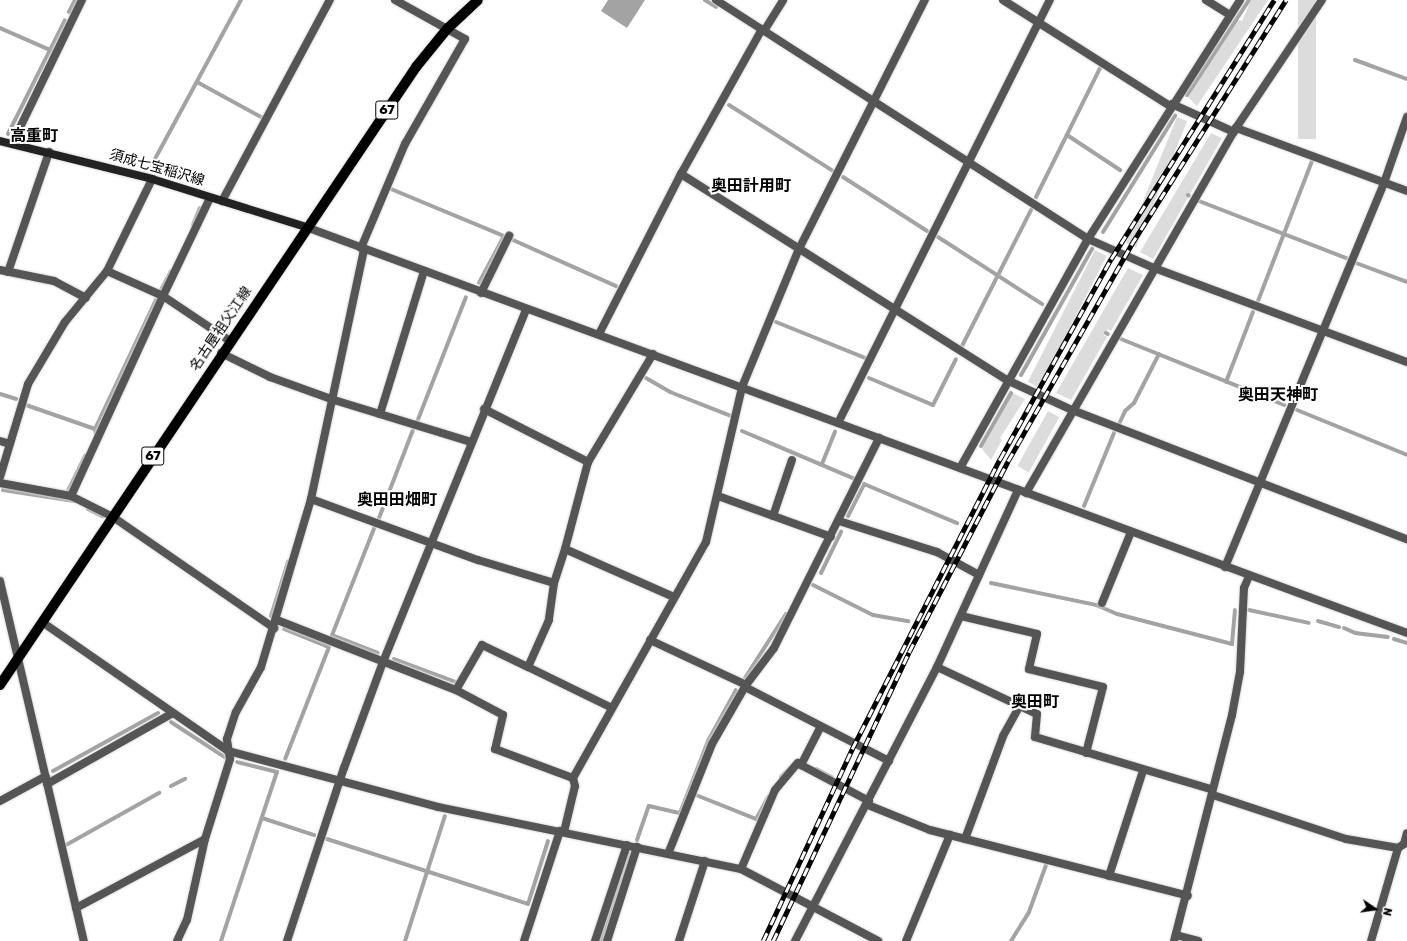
<!DOCTYPE html>
<meta charset="utf-8">
<style>
body{margin:0}
#map{position:relative;width:1407px;height:941px;overflow:hidden;background:#fff;font-family:Rubik,"Noto Sans JP",sans-serif}
div>[style]{position:absolute}
.green>*{inset:0;background:#dcdcdc;transform-origin:0 0}
.water>*{inset:0;background:#a3a3a3}
.stream>*{height:4px;margin:-2px;padding:0 2px;transform-origin:2px;border-radius:2px;background:#a3a3a3}
.roads{filter:drop-shadow(0 0 1px #dbdbdb) drop-shadow(0 0 1px #dbdbdb)}
.minor>*{height:8px;margin:-4px;padding:0 4px;transform-origin:4px;border-radius:4px;background:#555}
.tertiary>*{height:8px;margin:-4px;padding:0 4px;transform-origin:4px;border-radius:4px;background:#555}
.secondary>*{height:8px;margin:-4px;padding:0 4px;transform-origin:4px;border-radius:4px;background:#222}
.primary>*{height:10px;margin:-5px;padding:0 5px;transform-origin:5px;border-radius:5px;background:#000}
.rail>*{height:4.5px;margin-top:-2.25px;transform-origin:0;background:repeating-linear-gradient(90deg,#fff 0 9px,#000 0 18px);box-sizing:border-box;border-block:1px solid #000}
span{translate:-50% -50%;white-space:nowrap;text-align:center;line-height:1.15;-webkit-text-stroke:4px #fff;paint-order:stroke}
.shield-label span{padding:1px 3px;background:#fff;border:1px solid;border-radius:3px;-webkit-text-stroke-width:0}
.shield-label{font-size:13px;color:#000;font-weight:700}
.street-label{font-size:14px;color:#000}
.quarter-label{font-size:16px;color:#000;font-weight:700}
.north{position:absolute;left:1355px;top:889px;width:40px;height:40px;-webkit-text-stroke:3px #fff;paint-order:stroke;rotate:103deg;font-size:11px;font-weight:700;line-height:16px;text-align:center;color:#000}
.north::after{content:'';display:block;margin:auto;width:14px;height:18px;background:#000;clip-path:polygon(50% 0,100% 100%,50% 72%,0 100%)}
</style>
<div id="map">
<div class="green">
<i style="clip-path:polygon(1251px 0,1268px 0,1197px 106px,1188px 97px,1237px 20px,1242px 21px)"></i>
<i style="left:1298px;top:0;width:18px;height:139px"></i>
<i style="left:1177px;top:117px;width:11px;height:136px;rotate:22deg"></i>
<i style="clip-path:polygon(1211px 133px,1222px 138px,1153px 259px,1140px 252px)"></i>
<i style="left:1095px;top:250px;width:13px;height:148px;rotate:27deg"></i>
<i style="clip-path:polygon(1128px 268px,1143px 275px,1111px 331px,1108px 329px,1104px 335px,1107px 337px,1071px 400px,1056px 393px)"></i>
<i style="clip-path:polygon(1013px 393px,1025px 399px,1000px 438px,1002px 440px,991px 460px,982px 449px)"></i>
<i style="left:1048px;top:411px;width:13px;height:63px;rotate:29deg"></i>
</div>
<div class="water">
<i style="clip-path:polygon(608px 0,645px 0,627px 28px,601px 11px)"></i>
</div>
<div class="stream">
<i style="left:705px;top:0;width:13px;rotate:32deg"></i>
<i style="left:69px;top:12px;width:13px;rotate:-63deg"></i>
<i style="left:0;top:28px;width:55px;rotate:23.7deg"></i>
<i style="left:1355px;top:60px;width:55px;rotate:20.1deg"></i>
<i style="left:197px;top:82px;width:73px;rotate:28.7deg"></i>
<i style="left:1187px;top:95px;width:113px;rotate:-56.9deg"></i>
<i style="left:729px;top:105px;width:123px;rotate:32.4deg"></i>
<i style="left:8px;top:134px;width:127px;rotate:-63.4deg"></i>
<i style="left:1067px;top:135px;width:64px;rotate:33.4deg"></i>
<i style="left:149px;top:170px;width:193px;rotate:-61.6deg"></i>
<i style="left:843px;top:177px;width:100px;rotate:32.7deg"></i>
<i style="left:391px;top:189px;width:122px;rotate:22.6deg"></i>
<i style="left:504px;top:236px;width:53px;rotate:118deg"></i>
<i style="left:1188px;top:195px;width:1px;rotate:45deg"></i>
<i style="left:1036px;top:197px;width:144px;rotate:-63.6deg"></i>
<i style="left:1199px;top:201px;width:158px;rotate:21.2deg"></i>
<i style="left:193px;top:225px;width:18px;rotate:-68deg"></i>
<i style="left:1103px;top:232px;width:137px;rotate:-58.2deg"></i>
<i style="left:938px;top:237px;width:124px;rotate:32.8deg"></i>
<i style="left:513px;top:240px;width:113px;rotate:24.1deg"></i>
<i style="left:1356px;top:263px;width:54px;rotate:20.4deg"></i>
<i style="left:161px;top:290px;width:21px;rotate:-62deg"></i>
<i style="left:1258px;top:301px;width:150px;rotate:-68.9deg"></i>
<i style="left:776px;top:322px;width:96px;rotate:22deg"></i>
<i style="left:1106px;top:333px;width:2px;rotate:27deg"></i>
<i style="left:1121px;top:339px;width:176px;rotate:22deg"></i>
<i style="left:962px;top:346px;width:153px;rotate:-63.1deg"></i>
<i style="left:1021px;top:375px;width:145px;rotate:-60.6deg"></i>
<i style="left:646px;top:378px;width:28px;rotate:30deg"></i>
<i style="left:670px;top:392px;width:66px;rotate:21.5deg"></i>
<i style="left:869px;top:378px;width:69px;rotate:22.9deg"></i>
<i style="left:933px;top:405px;width:51px;rotate:-63.4deg"></i>
<i style="left:1226px;top:382px;width:75px;rotate:-68.9deg"></i>
<i style="left:0;top:394px;width:17px;rotate:17deg"></i>
<i style="left:26px;top:405px;width:73px;rotate:19.2deg"></i>
<i style="left:1297px;top:410px;width:119px;rotate:22.2deg"></i>
<i style="left:417px;top:422px;width:134px;rotate:-68.6deg"></i>
<i style="left:1119px;top:424px;width:14px;rotate:-65deg"></i>
<i style="left:1125px;top:411px;width:12px;rotate:-42deg"></i>
<i style="left:1134px;top:403px;width:55px;rotate:-63deg"></i>
<i style="left:742px;top:431px;width:123px;rotate:23deg"></i>
<i style="left:96px;top:434px;width:5px;rotate:-101deg"></i>
<i style="left:95px;top:429px;width:143px;rotate:-64.7deg"></i>
<i style="left:981px;top:446px;width:61px;rotate:-60.5deg"></i>
<i style="left:822px;top:464px;width:35px;rotate:-68deg"></i>
<i style="left:3px;top:490px;width:72px;rotate:8.8deg"></i>
<i style="left:68px;top:491px;width:39px;rotate:-64deg"></i>
<i style="left:1084px;top:506px;width:79px;rotate:-67.7deg"></i>
<i style="left:88px;top:509px;width:16px;rotate:27deg"></i>
<i style="left:848px;top:516px;width:36px;rotate:-63deg"></i>
<i style="left:864px;top:484px;width:101px;rotate:22.8deg"></i>
<i style="left:379px;top:518px;width:94px;rotate:-68.9deg"></i>
<i style="left:375px;top:526px;width:117px;rotate:111.5deg"></i>
<i style="left:332px;top:635px;width:49px;rotate:21.4deg"></i>
<i style="left:821px;top:573px;width:46px;rotate:-64deg"></i>
<i style="left:991px;top:583px;width:107px;rotate:11.8deg"></i>
<i style="left:1096px;top:605px;width:23px;rotate:23deg"></i>
<i style="left:1117px;top:614px;width:119px;rotate:14.6deg"></i>
<i style="left:1232px;top:644px;width:34px;rotate:-85deg"></i>
<i style="left:813px;top:585px;width:67px;rotate:26.6deg"></i>
<i style="left:873px;top:615px;width:36px;rotate:10deg"></i>
<i style="left:1249px;top:610px;width:61px;rotate:12.2deg"></i>
<i style="left:271px;top:616px;width:57px;rotate:-72.5deg"></i>
<i style="left:1318px;top:621px;width:22px;rotate:16deg"></i>
<i style="left:1344px;top:628px;width:12px;rotate:24deg"></i>
<i style="left:1355px;top:633px;width:33px;rotate:7deg"></i>
<i style="left:284px;top:629px;width:48px;rotate:21.8deg"></i>
<i style="left:329px;top:647px;width:120px;rotate:111.4deg"></i>
<i style="left:1394px;top:639px;width:14px;rotate:17deg"></i>
<i style="left:394px;top:659px;width:66px;rotate:20.4deg"></i>
<i style="left:745px;top:678px;width:76px;rotate:-57.4deg"></i>
<i style="left:171px;top:722px;width:66px;rotate:33.2deg"></i>
<i style="left:816px;top:769px;width:18px;rotate:27deg"></i>
<i style="left:53px;top:771px;width:120px;rotate:-28.9deg"></i>
<i style="left:781px;top:777px;width:24px;rotate:-45deg"></i>
<i style="left:171px;top:786px;width:16px;rotate:-27deg"></i>
<i style="left:696px;top:795px;width:65px;rotate:21.8deg"></i>
<i style="left:756px;top:819px;width:25px;rotate:-61deg"></i>
<i style="left:262px;top:818px;width:55px;rotate:18.1deg"></i>
<i style="left:327px;top:839px;width:211px;rotate:17.9deg"></i>
<i style="left:528px;top:904px;width:66px;rotate:-72.4deg"></i>
<i style="left:637px;top:840px;width:36px;rotate:-71deg"></i>
<i style="left:649px;top:806px;width:32px;rotate:13deg"></i>
<i style="left:680px;top:813px;width:77px;rotate:-68.7deg"></i>
<i style="left:708px;top:741px;width:58px;rotate:-61.2deg"></i>
<i style="left:66px;top:845px;width:107px;rotate:-29.2deg"></i>
<i style="left:221px;top:941px;width:178px;rotate:-71.7deg"></i>
<i style="left:277px;top:772px;width:41px;rotate:-166deg"></i>
<i style="left:405px;top:941px;width:131px;rotate:-72.3deg"></i>
<i style="left:601px;top:941px;width:94px;rotate:-72deg"></i>
<i style="left:1011px;top:941px;width:34px;rotate:-58deg"></i>
<i style="left:1029px;top:912px;width:50px;rotate:-70.1deg"></i>
</div>
<div class="roads">
<div class="minor">
<i style="left:716px;top:0;width:442px;rotate:32.7deg"></i>
<i style="left:1088px;top:239px;width:72px;rotate:23.7deg"></i>
<i style="left:1154px;top:268px;width:270px;rotate:20.4deg"></i>
<i style="left:1003px;top:0;width:198px;rotate:32.4deg"></i>
<i style="left:1206px;top:0;width:28px;rotate:32deg"></i>
<i style="left:764px;top:31px;width:36px;rotate:-58deg"></i>
<i style="left:1172px;top:104px;width:68px;rotate:24.3deg"></i>
<i style="left:1236px;top:128px;width:182px;rotate:20.2deg"></i>
<i style="left:12px;top:144px;width:160px;rotate:-64.1deg"></i>
<i style="left:681px;top:174px;width:388px;rotate:32.3deg"></i>
<i style="left:1009px;top:381px;width:69px;rotate:24.7deg"></i>
<i style="left:1072px;top:410px;width:359px;rotate:21.1deg"></i>
<i style="left:210px;top:198px;width:109px;rotate:115.6deg"></i>
<i style="left:163px;top:296px;width:81px;rotate:33.9deg"></i>
<i style="left:222px;top:201px;width:228px;rotate:-61.8deg"></i>
<i style="left:361px;top:248px;width:113px;rotate:-67.1deg"></i>
<i style="left:405px;top:144px;width:121px;rotate:-60.3deg"></i>
<i style="left:465px;top:39px;width:80px;rotate:-150.9deg"></i>
<i style="left:0;top:270px;width:55px;rotate:11.5deg"></i>
<i style="left:54px;top:281px;width:36px;rotate:28deg"></i>
<i style="left:8px;top:272px;width:127px;rotate:-71.1deg"></i>
<i style="left:481px;top:293px;width:64px;rotate:-63.8deg"></i>
<i style="left:599px;top:334px;width:180px;rotate:-62.9deg"></i>
<i style="left:681px;top:174px;width:166px;rotate:-60.8deg"></i>
<i style="left:221px;top:353px;width:55px;rotate:26.1deg"></i>
<i style="left:270px;top:377px;width:68px;rotate:19.8deg"></i>
<i style="left:334px;top:400px;width:143px;rotate:17deg"></i>
<i style="left:653px;top:354px;width:126px;rotate:121deg"></i>
<i style="left:588px;top:462px;width:90px;rotate:104.8deg"></i>
<i style="left:565px;top:549px;width:119px;rotate:23.8deg"></i>
<i style="left:484px;top:409px;width:117px;rotate:27deg"></i>
<i style="left:380px;top:414px;width:150px;rotate:-72.9deg"></i>
<i style="left:838px;top:423px;width:473px;rotate:-63.4deg"></i>
<i style="left:0;top:441px;width:10px;rotate:17deg"></i>
<i style="left:0;top:477px;width:97px;rotate:-73.2deg"></i>
<i style="left:28px;top:384px;width:72px;rotate:-59.2deg"></i>
<i style="left:65px;top:322px;width:66px;rotate:-50.5deg"></i>
<i style="left:107px;top:271px;width:102px;rotate:-63.9deg"></i>
<i style="left:0;top:483px;width:72px;rotate:10.4deg"></i>
<i style="left:71px;top:496px;width:47px;rotate:26.6deg"></i>
<i style="left:113px;top:517px;width:196px;rotate:34.6deg"></i>
<i style="left:1026px;top:493px;width:421px;rotate:-60.1deg"></i>
<i style="left:1236px;top:128px;width:154px;rotate:-56.1deg"></i>
<i style="left:71px;top:496px;width:220px;rotate:-65.3deg"></i>
<i style="left:163px;top:296px;width:61px;rotate:-155.9deg"></i>
<i style="left:718px;top:496px;width:120px;rotate:19.9deg"></i>
<i style="left:311px;top:499px;width:178px;rotate:20.1deg"></i>
<i style="left:478px;top:560px;width:79px;rotate:16.8deg"></i>
<i style="left:554px;top:583px;width:36px;rotate:-72deg"></i>
<i style="left:773px;top:516px;width:59px;rotate:-71.3deg"></i>
<i style="left:839px;top:521px;width:103px;rotate:17.6deg"></i>
<i style="left:937px;top:552px;width:48px;rotate:28.7deg"></i>
<i style="left:1225px;top:567px;width:416px;rotate:-67.5deg"></i>
<i style="left:1384px;top:183px;width:70px;rotate:-70.8deg"></i>
<i style="left:0;top:581px;width:370px;rotate:76.9deg"></i>
<i style="left:554px;top:583px;width:37px;rotate:98deg"></i>
<i style="left:549px;top:620px;width:51px;rotate:114.1deg"></i>
<i style="left:528px;top:667px;width:93px;rotate:26deg"></i>
<i style="left:1102px;top:603px;width:77px;rotate:-67.8deg"></i>
<i style="left:961px;top:616px;width:78px;rotate:13.3deg"></i>
<i style="left:1037px;top:634px;width:36px;rotate:103deg"></i>
<i style="left:1029px;top:669px;width:76px;rotate:13.7deg"></i>
<i style="left:1103px;top:687px;width:68px;rotate:104.4deg"></i>
<i style="left:277px;top:620px;width:192px;rotate:21.4deg"></i>
<i style="left:456px;top:690px;width:52px;rotate:-60deg"></i>
<i style="left:482px;top:645px;width:51px;rotate:25.6deg"></i>
<i style="left:42px;top:622px;width:226px;rotate:34.7deg"></i>
<i style="left:228px;top:751px;width:217px;rotate:14.9deg"></i>
<i style="left:438px;top:807px;width:309px;rotate:11.6deg"></i>
<i style="left:741px;top:869px;width:155px;rotate:27.7deg"></i>
<i style="left:650px;top:640px;width:106px;rotate:25.1deg"></i>
<i style="left:937px;top:667px;width:110px;rotate:25.2deg"></i>
<i style="left:1037px;top:714px;width:23px;rotate:95deg"></i>
<i style="left:1035px;top:737px;width:184px;rotate:16.5deg"></i>
<i style="left:745px;top:687px;width:162px;rotate:27.2deg"></i>
<i style="left:456px;top:690px;width:53px;rotate:28deg"></i>
<i style="left:503px;top:715px;width:35px;rotate:103deg"></i>
<i style="left:495px;top:749px;width:83px;rotate:20.4deg"></i>
<i style="left:801px;top:765px;width:77px;rotate:27.9deg"></i>
<i style="left:47px;top:784px;width:142px;rotate:-29.4deg"></i>
<i style="left:1213px;top:795px;width:140px;rotate:18.3deg"></i>
<i style="left:1346px;top:839px;width:53px;rotate:9.8deg"></i>
<i style="left:1398px;top:848px;width:7px;rotate:-34deg"></i>
<i style="left:1404px;top:844px;width:11px;rotate:-75deg"></i>
<i style="left:0;top:801px;width:52px;rotate:-28.5deg"></i>
<i style="left:868px;top:805px;width:67px;rotate:22deg"></i>
<i style="left:930px;top:830px;width:266px;rotate:14.3deg"></i>
<i style="left:564px;top:832px;width:47px;rotate:-76.6deg"></i>
<i style="left:575px;top:786px;width:8px;rotate:-104deg"></i>
<i style="left:573px;top:778px;width:271px;rotate:-60.6deg"></i>
<i style="left:706px;top:542px;width:159px;rotate:-76.9deg"></i>
<i style="left:742px;top:387px;width:149px;rotate:-67.6deg"></i>
<i style="left:799px;top:249px;width:279px;rotate:-63.2deg"></i>
<i style="left:965px;top:839px;width:110px;rotate:-69.7deg"></i>
<i style="left:1003px;top:736px;width:33px;rotate:-61deg"></i>
<i style="left:668px;top:854px;width:118px;rotate:-68.2deg"></i>
<i style="left:712px;top:744px;width:68px;rotate:-60deg"></i>
<i style="left:746px;top:685px;width:46px;rotate:-52.9deg"></i>
<i style="left:774px;top:648px;width:235px;rotate:-63.4deg"></i>
<i style="left:741px;top:869px;width:86px;rotate:-66.7deg"></i>
<i style="left:775px;top:790px;width:35px;rotate:-50deg"></i>
<i style="left:798px;top:763px;width:4px;rotate:34deg"></i>
<i style="left:801px;top:765px;width:42px;rotate:-62.8deg"></i>
<i style="left:1109px;top:876px;width:110px;rotate:-72.1deg"></i>
<i style="left:76px;top:908px;width:146px;rotate:-28.1deg"></i>
<i style="left:1176px;top:935px;width:23px;rotate:15deg"></i>
<i style="left:177px;top:941px;width:23px;rotate:-65deg"></i>
<i style="left:187px;top:920px;width:83px;rotate:-77.5deg"></i>
<i style="left:205px;top:839px;width:84px;rotate:-72.6deg"></i>
<i style="left:230px;top:759px;width:20px;rotate:-99deg"></i>
<i style="left:227px;top:739px;width:28px;rotate:-72deg"></i>
<i style="left:236px;top:712px;width:51px;rotate:-60.9deg"></i>
<i style="left:261px;top:667px;width:175px;rotate:-73.4deg"></i>
<i style="left:311px;top:499px;width:256px;rotate:-78deg"></i>
<i style="left:287px;top:941px;width:182px;rotate:-71.8deg"></i>
<i style="left:344px;top:768px;width:113px;rotate:-69.8deg"></i>
<i style="left:383px;top:662px;width:381px;rotate:-67.9deg"></i>
<i style="left:524px;top:941px;width:116px;rotate:-71.9deg"></i>
<i style="left:595px;top:941px;width:101px;rotate:-71.6deg"></i>
<i style="left:607px;top:941px;width:99px;rotate:-72.3deg"></i>
<i style="left:679px;top:941px;width:84px;rotate:-72deg"></i>
<i style="left:906px;top:941px;width:115px;rotate:-67.5deg"></i>
<i style="left:1174px;top:941px;width:233px;rotate:-75.6deg"></i>
<i style="left:1232px;top:715px;width:44px;rotate:-79.5deg"></i>
<i style="left:1240px;top:672px;width:84px;rotate:-87.3deg"></i>
<i style="left:1244px;top:588px;width:13px;rotate:-67deg"></i>
<i style="left:1371px;top:941px;width:97px;rotate:-73.8deg"></i>
</div>
<div class="tertiary">
<i style="left:306px;top:227px;width:1173px;rotate:20.24deg"></i>
<i style="left:960px;top:468px;width:262px;rotate:-60.8deg"></i>
<i style="left:1088px;top:239px;width:283px;rotate:-57.5deg"></i>
<i style="left:795px;top:941px;width:309px;rotate:-62.6deg"></i>
<i style="left:937px;top:667px;width:195px;rotate:-65.4deg"></i>
</div>
<div class="secondary">
<i style="left:0;top:141px;width:157px;rotate:14deg"></i>
<i style="left:152px;top:179px;width:161px;rotate:17.3deg"></i>
</div>
<div class="primary">
<i style="left:0;top:685px;width:745px;rotate:-56.05deg"></i>
<i style="left:416px;top:67px;width:49px;rotate:-50.8deg"></i>
<i style="left:447px;top:29px;width:42px;rotate:-43.1deg"></i>
</div>
</div>
<div class="rail">
<i style="left:763px;top:941px;width:212px;rotate:-65.1deg"></i>
<i style="left:852px;top:749px;width:326px;rotate:-63deg"></i>
<i style="left:1000px;top:459px;width:229px;rotate:-61deg"></i>
<i style="left:1111px;top:259px;width:306px;rotate:-57.8deg"></i>
<i style="left:773px;top:941px;width:319px;rotate:-64.8deg"></i>
<i style="left:909px;top:652px;width:215px;rotate:-62.6deg"></i>
<i style="left:1008px;top:461px;width:249px;rotate:-60.3deg"></i>
<i style="left:1131px;top:245px;width:290px;rotate:-57.7deg"></i>
</div>
<div class="shield-label">
<span style="left:387px;top:110px">67</span>
<span style="left:153px;top:456px">67</span>
</div>
<div class="street-label">
<span style="left:157px;top:168px;rotate:16deg">須成七宝稲沢線</span>
<span style="left:221px;top:329px;rotate:-56deg">名古屋祖父江線</span>
</div>
<div class="quarter-label">
<span style="left:34px;top:136px">高重町</span>
<span style="left:751px;top:186px">奥田計用町</span>
<span style="left:1278px;top:395px">奥田天神町</span>
<span style="left:397px;top:500px">奥田田畑町</span>
<span style="left:1035px;top:702px">奥田町</span>
</div>
<div class="north">N</div>
</div>
